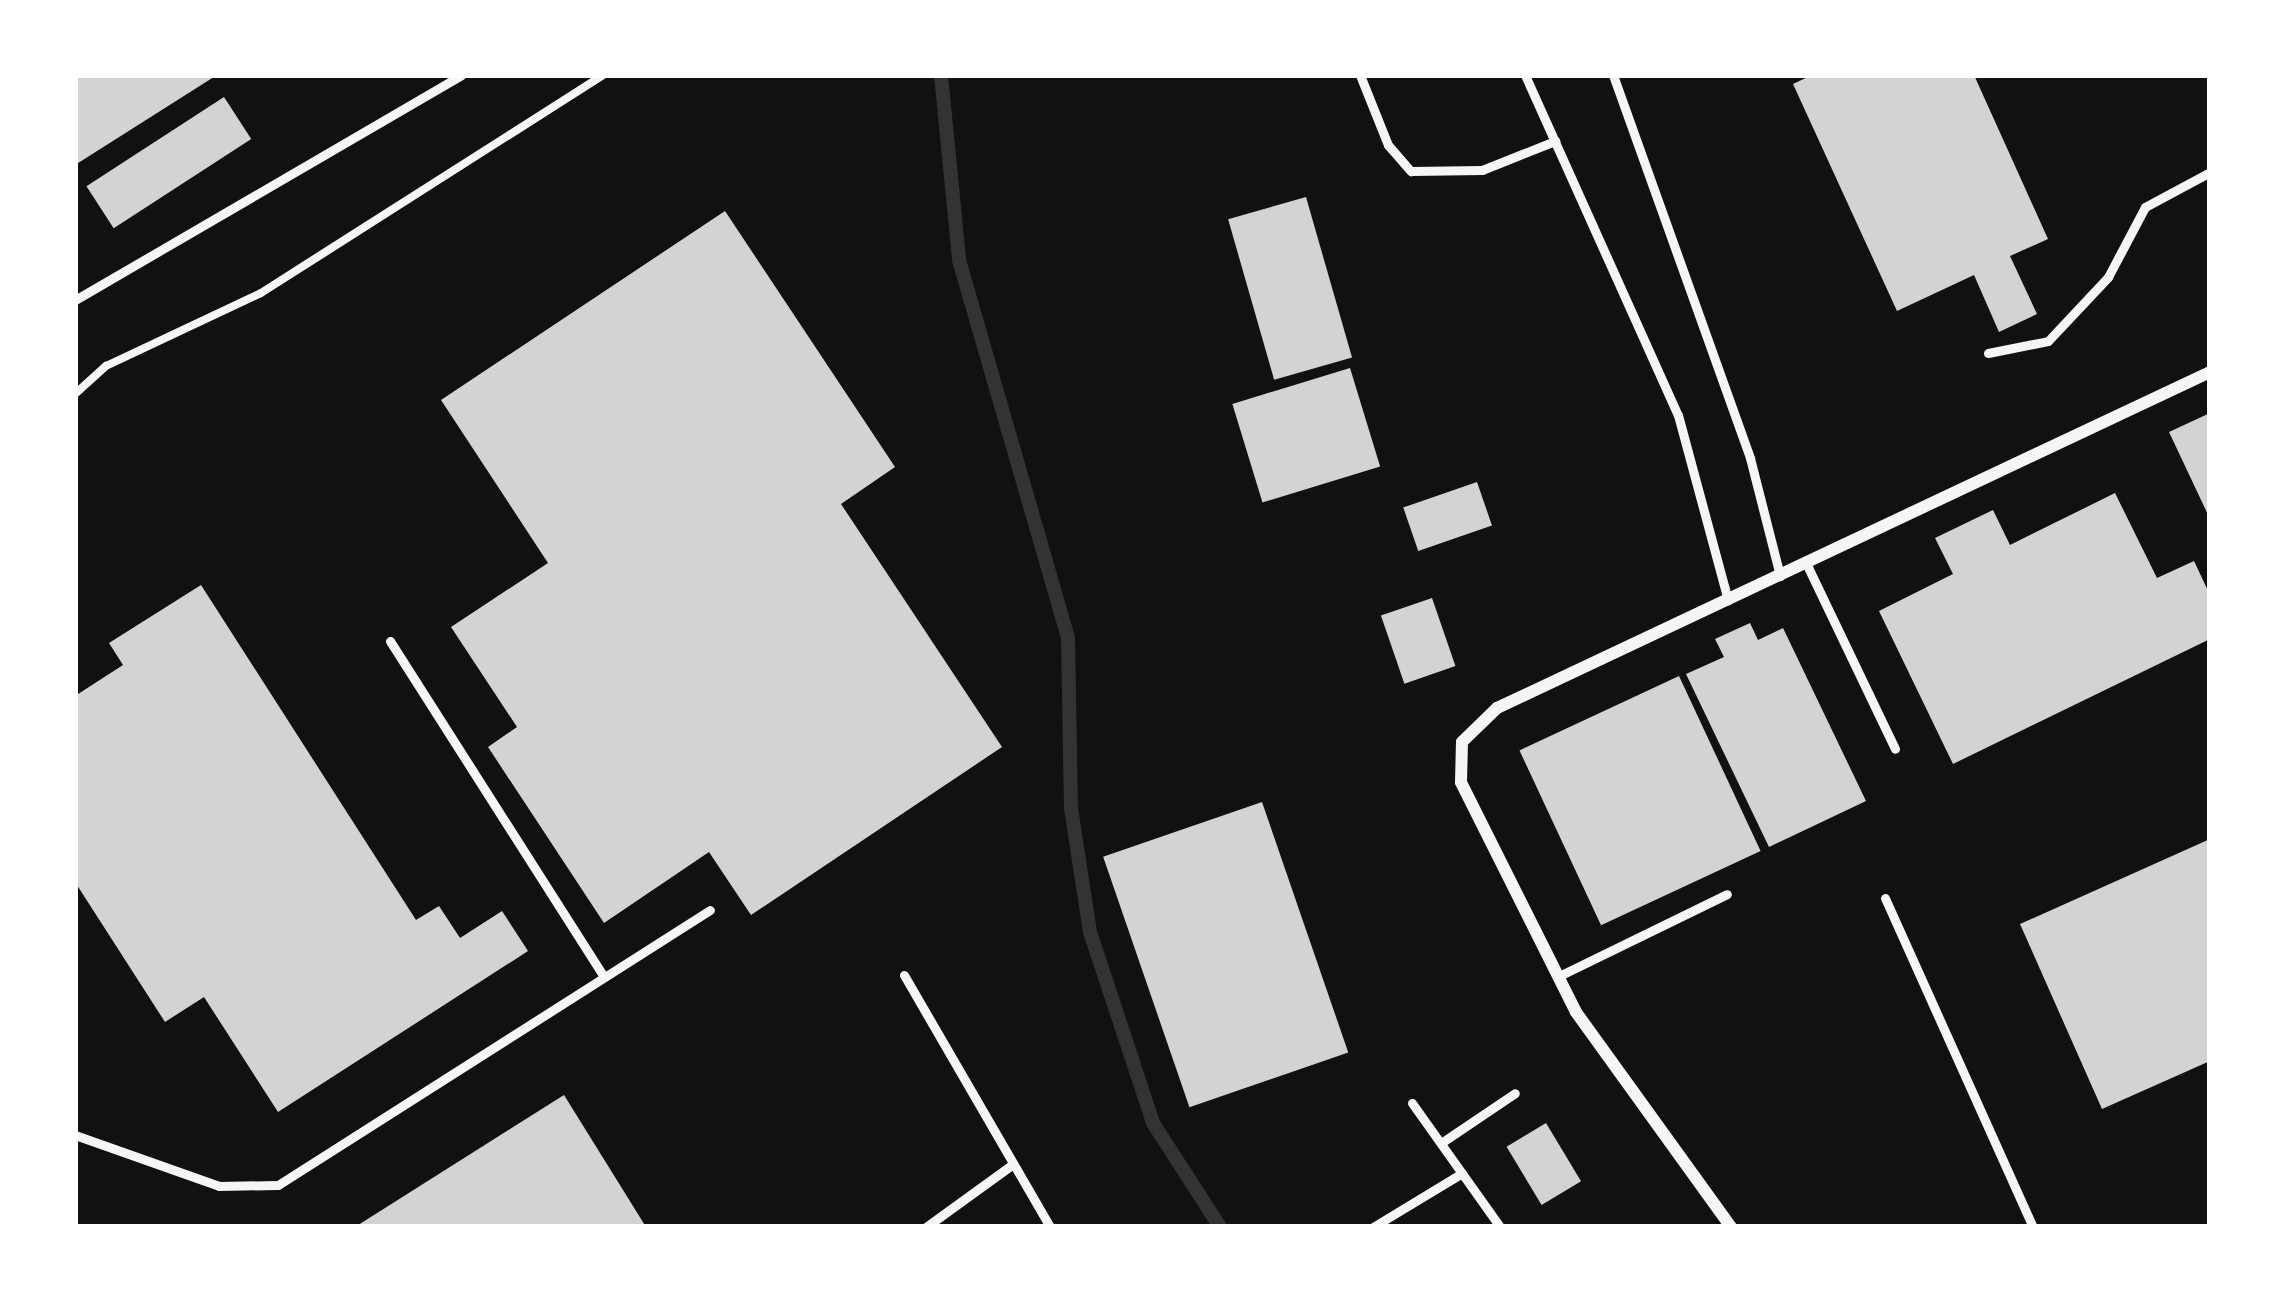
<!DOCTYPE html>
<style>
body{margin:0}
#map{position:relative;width:2285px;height:1302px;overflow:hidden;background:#111;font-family:"Titillium Web",sans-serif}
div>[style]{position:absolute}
.stream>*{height:14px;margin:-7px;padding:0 7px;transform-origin:7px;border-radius:7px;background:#333}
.building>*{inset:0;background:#d3d3d3;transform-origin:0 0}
.path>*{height:8px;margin:-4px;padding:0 4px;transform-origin:4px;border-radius:4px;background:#f5f5f5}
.service>*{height:9px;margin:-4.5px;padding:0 4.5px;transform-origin:4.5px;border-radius:4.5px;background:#f5f5f5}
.minor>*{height:12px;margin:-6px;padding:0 6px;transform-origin:6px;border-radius:6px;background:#f5f5f5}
span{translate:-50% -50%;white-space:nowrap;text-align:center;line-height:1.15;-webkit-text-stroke:9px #fff;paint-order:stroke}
.frame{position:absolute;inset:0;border:78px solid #fff;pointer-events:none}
</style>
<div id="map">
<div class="stream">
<i style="left:941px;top:75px;width:186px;rotate:84.4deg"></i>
<i style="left:959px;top:260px;width:393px;rotate:73.9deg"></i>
<i style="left:1068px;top:638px;width:170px;rotate:89deg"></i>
<i style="left:1071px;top:808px;width:125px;rotate:81.3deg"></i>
<i style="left:1090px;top:932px;width:201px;rotate:71.7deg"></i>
<i style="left:1153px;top:1123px;width:124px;rotate:57.2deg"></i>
</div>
<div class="building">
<i style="clip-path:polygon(75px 75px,217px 75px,75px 165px)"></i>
<i style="clip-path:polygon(1812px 75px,1974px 75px,2048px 239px,2010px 256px,2037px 314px,1999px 332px,1974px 275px,1897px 311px,1793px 84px)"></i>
<i style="left:224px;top:97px;width:50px;height:164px;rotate:57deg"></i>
<i style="left:1306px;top:197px;width:167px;height:81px;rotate:74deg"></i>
<i style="clip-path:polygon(725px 211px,895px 467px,841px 504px,1002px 747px,751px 915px,709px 852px,604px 923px,488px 747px,517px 727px,451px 627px,548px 563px,441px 400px)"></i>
<i style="left:1350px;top:368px;width:103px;height:123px;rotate:73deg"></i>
<i style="clip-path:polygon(2210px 413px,2210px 519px,2169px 432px)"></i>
<i style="left:1477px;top:482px;width:46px;height:78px;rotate:71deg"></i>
<i style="clip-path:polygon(2115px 493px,2157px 578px,2194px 561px,2210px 595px,2210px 639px,1953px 764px,1879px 611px,1953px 574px,1935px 538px,1993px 510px,2010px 545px)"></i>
<i style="clip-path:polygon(201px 585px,416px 920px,439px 906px,460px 938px,502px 911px,528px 951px,278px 1112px,204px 997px,165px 1022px,75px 882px,75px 696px,123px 665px,109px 643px)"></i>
<i style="left:1432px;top:598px;width:72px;height:54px;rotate:71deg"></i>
<i style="clip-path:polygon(1750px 623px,1758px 640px,1783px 628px,1866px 801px,1769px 847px,1686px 674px,1724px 657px,1715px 639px)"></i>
<i style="left:1679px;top:676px;width:193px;height:176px;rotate:65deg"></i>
<i style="left:1262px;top:802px;width:265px;height:168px;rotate:71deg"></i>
<i style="clip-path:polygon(2210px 839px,2210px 1061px,2102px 1109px,2020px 924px)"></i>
<i style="clip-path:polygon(564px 1095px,646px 1227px,355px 1227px)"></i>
<i style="left:1546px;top:1123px;width:68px;height:46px;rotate:59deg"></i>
</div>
<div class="path">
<i style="left:75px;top:394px;width:42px;rotate:-42.1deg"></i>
<i style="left:106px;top:366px;width:171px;rotate:-25.2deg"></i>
<i style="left:261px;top:293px;width:406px;rotate:-32.5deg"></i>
</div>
<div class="service">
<i style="left:1360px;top:75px;width:75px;rotate:68.2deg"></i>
<i style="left:1388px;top:145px;width:35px;rotate:49deg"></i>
<i style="left:1411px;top:171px;width:71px;rotate:-0.8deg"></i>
<i style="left:1482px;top:170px;width:79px;rotate:-21.7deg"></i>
<i style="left:1525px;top:75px;width:373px;rotate:65.8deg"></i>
<i style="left:1678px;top:415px;width:192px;rotate:74.9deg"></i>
<i style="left:1613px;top:75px;width:407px;rotate:70.3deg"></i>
<i style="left:1750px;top:458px;width:122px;rotate:75.7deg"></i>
<i style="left:75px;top:300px;width:447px;rotate:-30.2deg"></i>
<i style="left:1988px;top:353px;width:61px;rotate:-11.3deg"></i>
<i style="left:2048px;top:341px;width:88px;rotate:-46.8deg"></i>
<i style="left:2108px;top:277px;width:79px;rotate:-62.1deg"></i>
<i style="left:2145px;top:207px;width:74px;rotate:-28.3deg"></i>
<i style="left:1806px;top:563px;width:206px;rotate:64.4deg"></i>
<i style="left:390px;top:641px;width:398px;rotate:57.5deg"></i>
<i style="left:1885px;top:898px;width:361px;rotate:65.8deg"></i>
<i style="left:904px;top:975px;width:291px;rotate:59.9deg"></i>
<i style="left:1557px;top:977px;width:189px;rotate:-26deg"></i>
<i style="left:1412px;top:1103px;width:152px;rotate:54.6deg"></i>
<i style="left:75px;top:1135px;width:153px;rotate:19.5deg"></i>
<i style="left:219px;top:1186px;width:59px;rotate:-1deg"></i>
<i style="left:278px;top:1185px;width:512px;rotate:-32.48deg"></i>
<i style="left:1441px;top:1143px;width:89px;rotate:-34deg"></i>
<i style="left:926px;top:1227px;width:107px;rotate:-35.9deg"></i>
<i style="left:1373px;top:1227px;width:104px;rotate:-31.2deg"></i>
</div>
<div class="minor">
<i style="left:1731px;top:1227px;width:265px;rotate:-125.8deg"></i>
<i style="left:1576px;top:1012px;width:257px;rotate:-116.6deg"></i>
<i style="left:1461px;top:782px;width:40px;rotate:-88.6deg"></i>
<i style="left:1462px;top:742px;width:49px;rotate:-44.2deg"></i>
<i style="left:1497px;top:708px;width:788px;rotate:-25.23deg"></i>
</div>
<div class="frame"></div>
</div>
